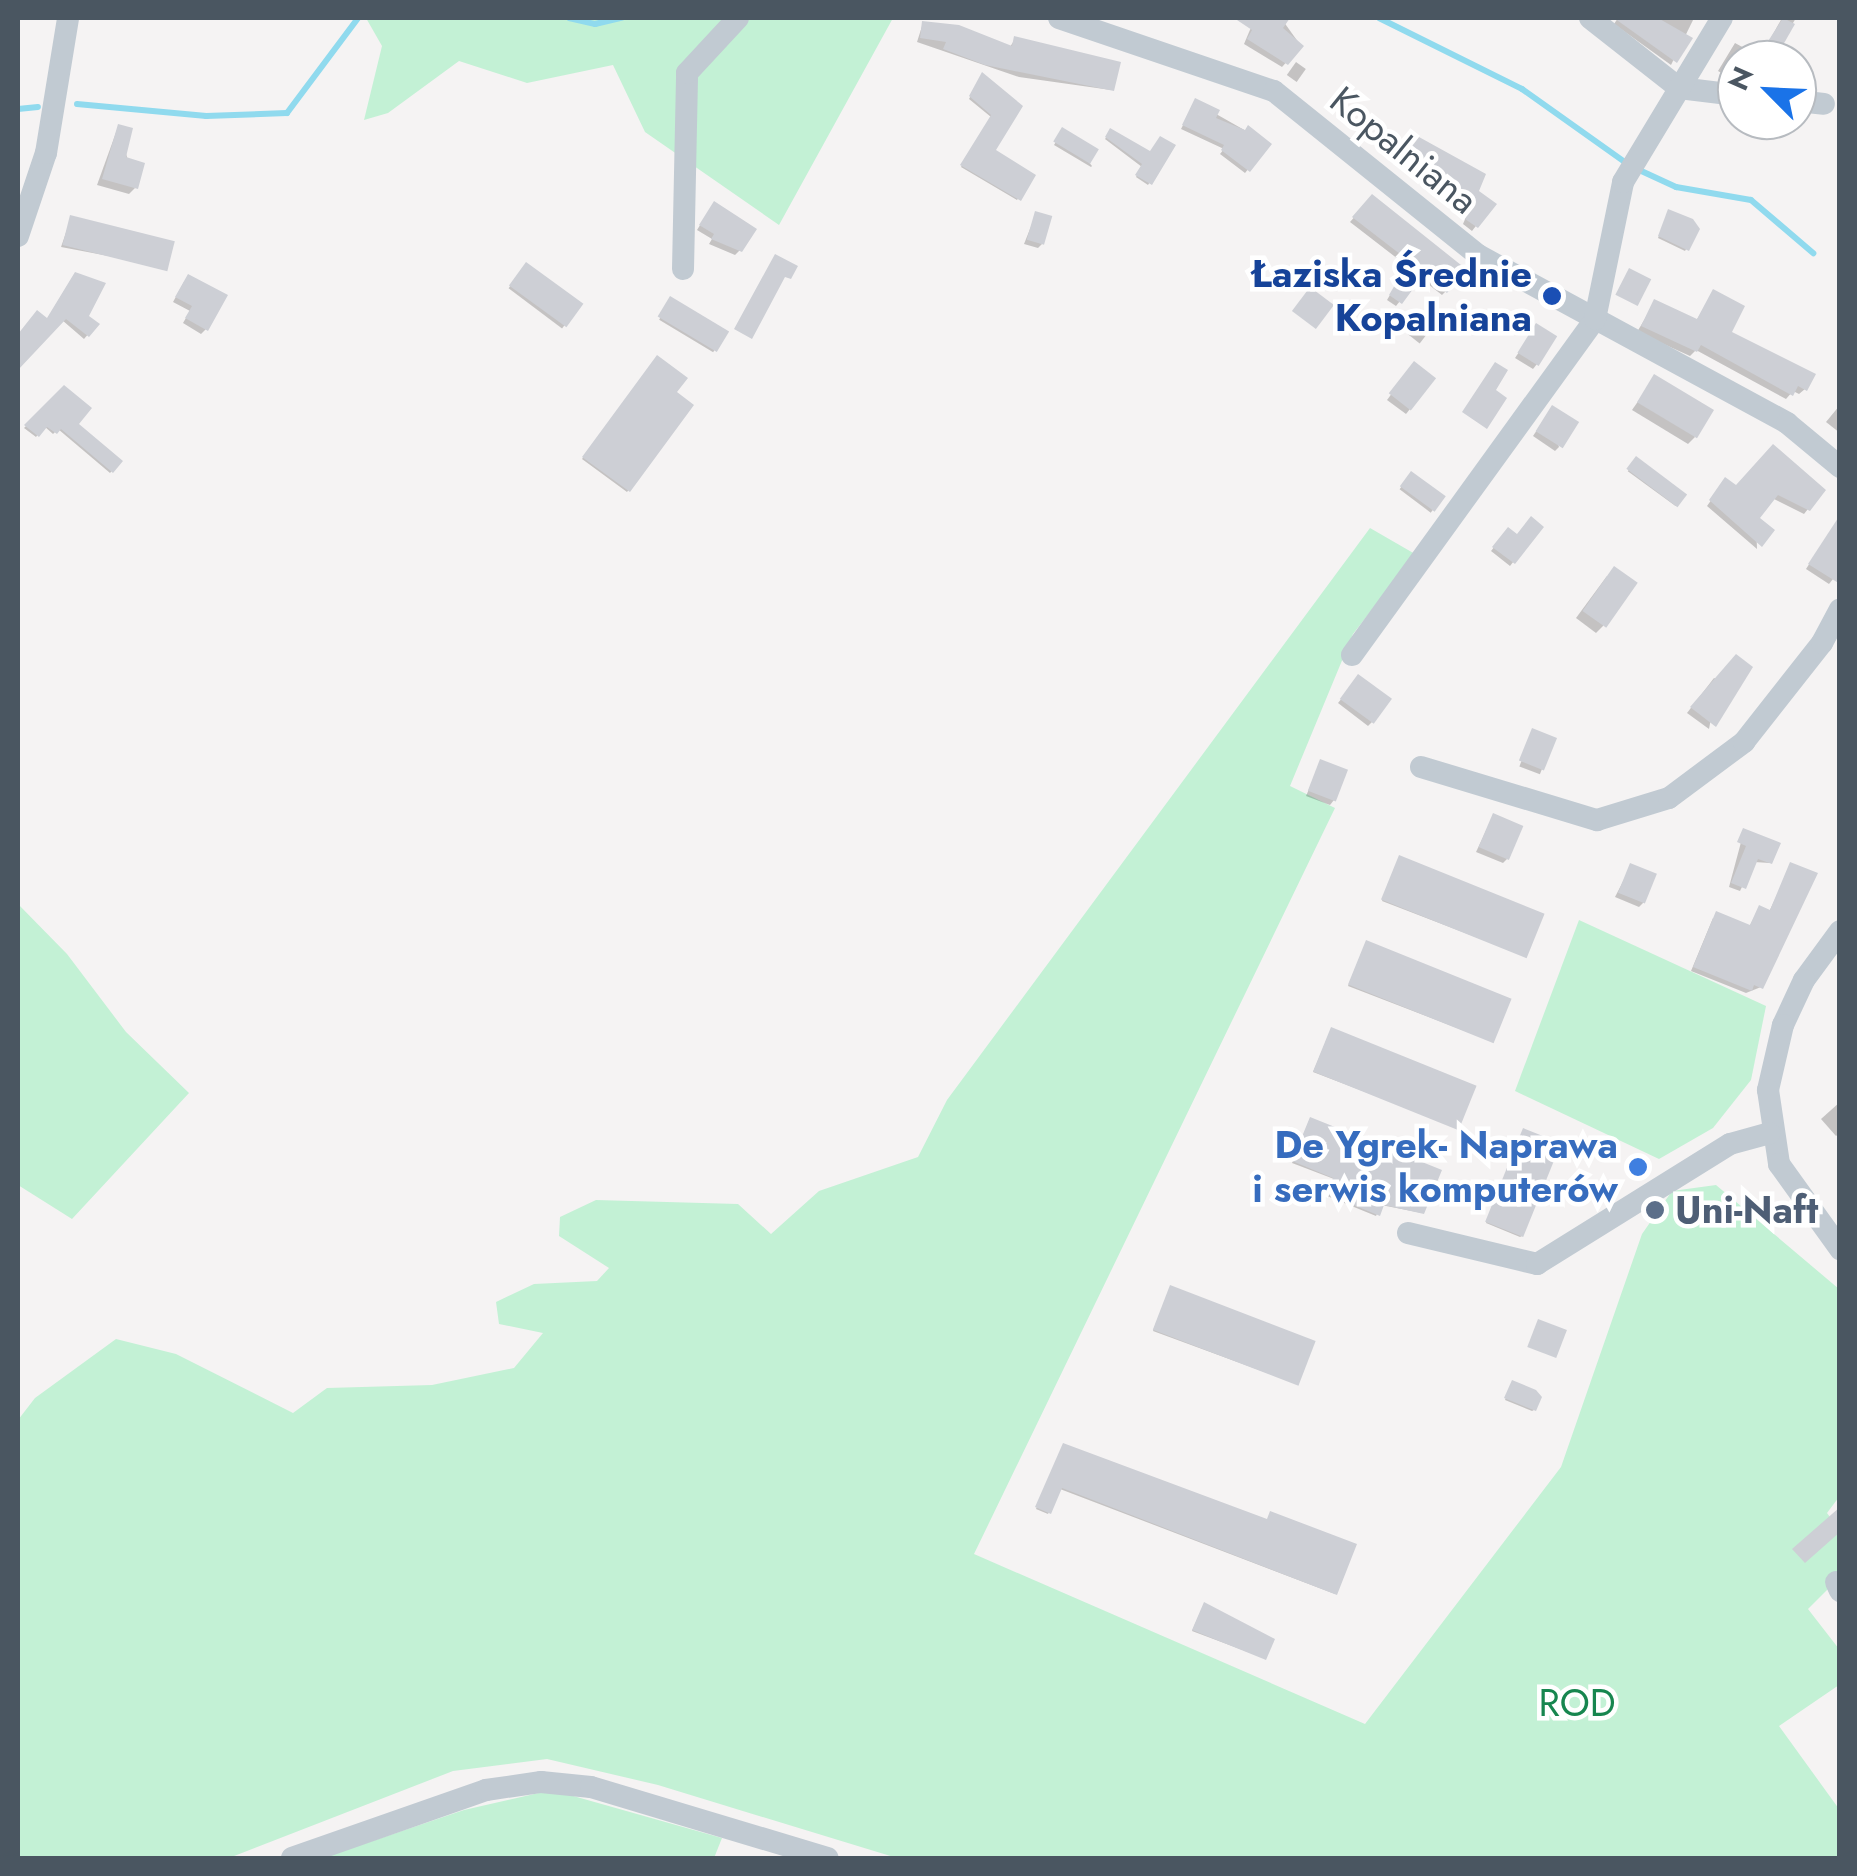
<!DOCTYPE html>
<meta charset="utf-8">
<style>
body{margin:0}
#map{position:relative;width:1857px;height:1876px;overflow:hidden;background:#f5f3f3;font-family:Jost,sans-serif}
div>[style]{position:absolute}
.green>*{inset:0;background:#c3f1d5}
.shadow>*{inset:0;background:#0003;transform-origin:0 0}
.stream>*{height:6px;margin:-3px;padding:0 3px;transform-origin:3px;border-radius:3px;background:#90daee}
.building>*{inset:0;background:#cdcfd5;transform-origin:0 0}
.minor>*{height:22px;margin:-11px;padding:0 11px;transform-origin:11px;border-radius:11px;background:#c1cad2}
.dots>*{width:28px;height:28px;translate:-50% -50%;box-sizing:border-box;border:5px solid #fff;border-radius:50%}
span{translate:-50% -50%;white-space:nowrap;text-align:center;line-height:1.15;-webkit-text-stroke:9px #fff;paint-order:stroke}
.street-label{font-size:38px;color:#4a5661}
.transit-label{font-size:38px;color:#164399;font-weight:700}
.right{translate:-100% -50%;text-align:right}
.shop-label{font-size:38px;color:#366cbe;font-weight:700}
.service-label{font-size:38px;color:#4e5e75;font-weight:700}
.left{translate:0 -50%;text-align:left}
.park-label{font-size:38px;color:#17864f}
.frame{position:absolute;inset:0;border:20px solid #4a5661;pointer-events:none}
.north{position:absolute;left:1717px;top:40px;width:100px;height:100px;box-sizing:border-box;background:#fff;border:2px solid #b7bbc0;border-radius:50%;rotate:294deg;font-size:28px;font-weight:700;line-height:40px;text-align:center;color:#4a5661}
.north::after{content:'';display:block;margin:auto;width:35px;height:45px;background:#1a73e8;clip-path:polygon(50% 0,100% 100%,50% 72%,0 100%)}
</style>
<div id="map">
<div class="green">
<i style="clip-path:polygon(366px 18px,893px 18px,779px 225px,645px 132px,613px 65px,527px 83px,459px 61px,388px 113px,364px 120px,382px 46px)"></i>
<i style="clip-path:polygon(1370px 528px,1415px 554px,1353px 634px,1290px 786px,1335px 808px,974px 1554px,1365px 1724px,1561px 1467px,1642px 1234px,1672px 1191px,1716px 1185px,1839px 1289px,1839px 1497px,1827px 1513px,1839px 1529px,1839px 1578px,1808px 1609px,1839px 1649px,1839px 1685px,1779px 1726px,1839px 1809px,1839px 1858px,897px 1858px,658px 1785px,547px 1759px,453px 1771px,229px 1858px,18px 1858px,18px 1420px,35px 1398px,116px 1339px,176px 1354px,293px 1413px,327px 1388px,432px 1385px,514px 1368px,543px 1333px,499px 1324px,496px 1302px,534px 1284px,597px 1281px,609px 1268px,559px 1236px,560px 1217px,596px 1200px,738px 1204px,771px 1234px,819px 1191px,918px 1157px,947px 1100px)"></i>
<i style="clip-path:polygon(18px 904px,67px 954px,126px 1032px,189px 1093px,72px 1219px,18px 1185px)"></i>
<i style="clip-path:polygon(1579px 920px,1766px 1006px,1751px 1080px,1713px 1128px,1659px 1159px,1515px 1091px)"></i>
<i style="clip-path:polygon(552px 1790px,722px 1838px,714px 1858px,322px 1858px,464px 1810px)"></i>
</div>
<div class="shadow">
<i style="clip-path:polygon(1255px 18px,1281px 18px,1301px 46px,1282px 67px,1244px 44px)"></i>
<i style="clip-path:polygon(1618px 18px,1694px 18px,1671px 65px,1614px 24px)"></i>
<i style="clip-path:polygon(1782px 18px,1796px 18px,1771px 59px,1762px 54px)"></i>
<i style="clip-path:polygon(923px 23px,1010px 47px,1015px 39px,1111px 90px,1019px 77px,917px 42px)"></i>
<i style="clip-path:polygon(1735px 43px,1757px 55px,1737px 60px,1737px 82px,1718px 71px)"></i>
<i style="left:1296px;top:62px;width:12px;height:16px;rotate:35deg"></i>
<i style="clip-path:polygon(982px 75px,1020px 107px,993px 150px,1033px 176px,1017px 200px,961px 167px,991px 117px,969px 99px)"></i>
<i style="clip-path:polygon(1195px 102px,1269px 144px,1245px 173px,1220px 154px,1224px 149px,1181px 129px)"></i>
<i style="clip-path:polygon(118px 127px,136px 187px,129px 194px,97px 185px)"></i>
<i style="clip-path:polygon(1063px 130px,1092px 166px,1091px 167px,1054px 145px)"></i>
<i style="clip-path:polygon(1111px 131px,1150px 154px,1172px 146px,1148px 185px,1136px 177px,1142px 167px,1105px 139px)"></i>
<i style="clip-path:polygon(1419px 141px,1493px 204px,1472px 231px,1463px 224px,1466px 217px,1399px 168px)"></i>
<i style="clip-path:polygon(1372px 197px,1446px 291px,1442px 295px,1419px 277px,1396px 306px,1387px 300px,1407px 266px,1350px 222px)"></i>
<i style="clip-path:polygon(710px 209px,740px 250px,735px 255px,709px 244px,712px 239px,697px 230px)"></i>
<i style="clip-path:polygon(1668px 213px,1697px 230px,1685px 251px,1658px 238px)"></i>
<i style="clip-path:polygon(1036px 214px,1042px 244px,1038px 248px,1024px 244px)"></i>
<i style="clip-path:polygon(71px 218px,167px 267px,61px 247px)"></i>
<i style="left:526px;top:265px;width:67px;height:29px;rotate:37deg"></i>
<i style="clip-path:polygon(72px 278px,86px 317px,96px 325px,84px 339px,62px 320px,18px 368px,18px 340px,34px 316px,46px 321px)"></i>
<i style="clip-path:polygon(184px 282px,206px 329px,201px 334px,183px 323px,190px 311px,173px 302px)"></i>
<i style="clip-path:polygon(1714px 292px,1728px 333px,1805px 389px,1799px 394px,1793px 391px,1786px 399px,1696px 350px,1690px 356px,1637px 332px,1655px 302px,1696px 321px)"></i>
<i style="left:671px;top:300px;width:63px;height:23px;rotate:31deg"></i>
<i style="left:1420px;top:317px;width:16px;height:21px;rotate:38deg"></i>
<i style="clip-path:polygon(1533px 331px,1537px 364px,1533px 369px,1515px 358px)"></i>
<i style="clip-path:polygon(657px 358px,673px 393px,691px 406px,627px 492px,582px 459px)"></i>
<i style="clip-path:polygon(1410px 369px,1410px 409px,1406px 414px,1387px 400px)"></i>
<i style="clip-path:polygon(1655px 377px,1695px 437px,1688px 444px,1632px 410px)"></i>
<i style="clip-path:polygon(64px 388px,75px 424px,120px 462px,110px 473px,58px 429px,53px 434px,44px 426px,36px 437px,24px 428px)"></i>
<i style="clip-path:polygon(1840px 405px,1840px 433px,1826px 422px)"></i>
<i style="clip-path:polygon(1549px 412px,1559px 447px,1555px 451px,1533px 436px)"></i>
<i style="clip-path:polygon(1773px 447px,1823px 490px,1804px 514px,1772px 498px,1756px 519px,1757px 549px,1707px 506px,1722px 485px,1736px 488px)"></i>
<i style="left:1636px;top:460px;width:59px;height:14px;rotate:36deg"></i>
<i style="left:1411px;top:474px;width:39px;height:19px;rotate:37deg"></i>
<i style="clip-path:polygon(1541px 527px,1510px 566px,1491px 551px,1508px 530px,1517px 537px)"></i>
<i style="clip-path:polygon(1829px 533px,1833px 579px,1829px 584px,1806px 569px)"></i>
<i style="clip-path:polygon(1607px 576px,1603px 626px,1596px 633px,1576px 618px)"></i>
<i style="clip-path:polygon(1714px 678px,1718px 680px,1709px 729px,1687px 713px)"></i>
<i style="clip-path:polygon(1355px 682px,1372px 722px,1368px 726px,1338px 703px)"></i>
<i style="left:1533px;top:731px;width:22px;height:38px;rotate:21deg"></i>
<i style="clip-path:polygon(1321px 762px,1334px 800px,1330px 805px,1306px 796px)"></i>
<i style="clip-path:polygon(1493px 816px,1508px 858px,1503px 863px,1476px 852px)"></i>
<i style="clip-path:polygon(1744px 831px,1770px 863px,1754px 862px,1740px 891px,1729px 887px)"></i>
<i style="clip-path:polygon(1398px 860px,1525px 956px,1382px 901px)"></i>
<i style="clip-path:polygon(1791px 865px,1761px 987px,1746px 993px,1691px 971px,1713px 918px,1749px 927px,1759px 908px,1769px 912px)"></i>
<i style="clip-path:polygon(1631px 866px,1644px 902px,1639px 907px,1615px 897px)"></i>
<i style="clip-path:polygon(1365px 945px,1491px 1041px,1348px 986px)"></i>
<i style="clip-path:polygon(1330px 1032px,1457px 1127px,1313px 1072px)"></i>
<i style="clip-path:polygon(1840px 1102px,1840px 1133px,1836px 1136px,1821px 1119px)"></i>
<i style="clip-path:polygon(1309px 1121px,1422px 1213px,1381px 1205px,1376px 1216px,1327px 1196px,1334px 1179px,1292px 1163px)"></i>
<i style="clip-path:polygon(1522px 1133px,1522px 1236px,1520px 1237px,1486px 1223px)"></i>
<i style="clip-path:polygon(1169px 1290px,1297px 1384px,1153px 1331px)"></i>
<i style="clip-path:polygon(1511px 1384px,1534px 1410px,1532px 1411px,1505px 1400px)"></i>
<i style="clip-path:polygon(1062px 1448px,1267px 1522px,1335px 1594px,1060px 1489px,1048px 1514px,1036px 1509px)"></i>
<i style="clip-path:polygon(1203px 1606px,1264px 1658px,1192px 1631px)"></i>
</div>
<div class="stream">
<i style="left:569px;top:18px;width:27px;rotate:13deg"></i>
<i style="left:595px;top:24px;width:28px;rotate:-13deg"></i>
<i style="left:1379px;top:18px;width:160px;rotate:26.4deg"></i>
<i style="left:1522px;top:89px;width:128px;rotate:35.4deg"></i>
<i style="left:77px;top:104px;width:130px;rotate:5.3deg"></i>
<i style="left:206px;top:116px;width:81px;rotate:-2.1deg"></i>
<i style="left:287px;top:113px;width:119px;rotate:-53.2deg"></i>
<i style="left:18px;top:109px;width:20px;rotate:-6deg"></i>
<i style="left:1637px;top:169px;width:43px;rotate:24.8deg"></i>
<i style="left:1676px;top:187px;width:76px;rotate:9.8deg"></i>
<i style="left:1751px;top:200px;width:82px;rotate:40.5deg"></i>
</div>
<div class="building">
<i style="clip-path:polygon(1234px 18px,1290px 18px,1283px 28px,1304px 46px,1288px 65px,1247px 39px,1252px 30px)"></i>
<i style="clip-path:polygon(1614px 18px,1658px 18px,1693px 38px,1677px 63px)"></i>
<i style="clip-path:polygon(1783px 18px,1795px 24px,1775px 59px,1761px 52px)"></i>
<i style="clip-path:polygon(922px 21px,959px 25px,1012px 46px,1014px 36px,1121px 62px,1114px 91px,985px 65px,943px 49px,946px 42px,920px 38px)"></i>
<i style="clip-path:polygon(982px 72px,1023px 106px,996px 150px,1036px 175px,1021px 201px,960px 165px,991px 115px,969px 96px)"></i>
<i style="clip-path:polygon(1195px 98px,1220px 110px,1216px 118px,1245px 130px,1248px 125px,1272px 144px,1250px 172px,1221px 150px,1224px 145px,1182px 125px)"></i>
<i style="clip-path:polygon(118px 124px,133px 128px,126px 157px,145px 163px,138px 189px,102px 179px)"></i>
<i style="left:1062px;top:127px;width:43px;height:17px;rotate:31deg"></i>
<i style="clip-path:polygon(1110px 128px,1150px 151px,1160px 136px,1176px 145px,1152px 185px,1135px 175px,1142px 164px,1105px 137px)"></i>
<i style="clip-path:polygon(1419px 137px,1486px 174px,1479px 191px,1497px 204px,1478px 228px,1465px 219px,1468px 213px,1400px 162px)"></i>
<i style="clip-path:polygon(1372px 194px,1466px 269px,1447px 293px,1424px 274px,1402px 304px,1389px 295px,1409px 261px,1352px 217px)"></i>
<i style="clip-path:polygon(714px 201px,757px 229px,742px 252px,711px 239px,714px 234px,699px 225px)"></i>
<i style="clip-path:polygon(1668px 209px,1693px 219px,1700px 229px,1689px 251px,1658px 236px)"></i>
<i style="left:1035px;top:211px;width:18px;height:30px;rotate:16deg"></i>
<i style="left:70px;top:215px;width:108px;height:31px;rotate:14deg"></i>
<i style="clip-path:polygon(775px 254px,798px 266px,791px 279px,785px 277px,752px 339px,734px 329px)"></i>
<i style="left:526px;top:262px;width:71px;height:29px;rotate:36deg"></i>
<i style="left:1629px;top:268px;width:25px;height:30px;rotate:27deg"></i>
<i style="clip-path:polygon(75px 272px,106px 283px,89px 316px,100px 324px,89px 337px,66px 319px,18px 370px,18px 334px,37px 310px,47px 318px)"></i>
<i style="clip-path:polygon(188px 274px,228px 295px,208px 331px,185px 318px,192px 306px,175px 297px)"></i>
<i style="left:1310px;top:287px;width:30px;height:30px;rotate:37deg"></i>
<i style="clip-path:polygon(1713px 289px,1745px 306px,1732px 332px,1816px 374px,1807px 391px,1798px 386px,1793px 396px,1701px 345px,1697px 352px,1641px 326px,1654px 299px,1697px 319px)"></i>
<i style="left:670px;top:296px;width:69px;height:24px;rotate:31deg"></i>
<i style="left:1536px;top:323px;width:25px;height:35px;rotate:32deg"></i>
<i style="clip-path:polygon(657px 355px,688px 378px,677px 392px,694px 405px,630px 492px,582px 457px)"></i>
<i style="left:1414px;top:361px;width:28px;height:41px;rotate:38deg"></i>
<i style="clip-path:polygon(1495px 362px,1508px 370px,1496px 390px,1507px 398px,1487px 429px,1462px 412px)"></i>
<i style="left:1654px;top:374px;width:70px;height:33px;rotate:31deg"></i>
<i style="clip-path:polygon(64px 385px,92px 408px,79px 424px,123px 461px,113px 473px,61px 429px,57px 434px,47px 427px,39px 437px,24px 425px)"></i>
<i style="left:1552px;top:405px;width:32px;height:31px;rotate:32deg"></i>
<i style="clip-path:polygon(1773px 444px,1826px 490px,1810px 511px,1778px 495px,1760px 518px,1775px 530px,1762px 547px,1709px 500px,1725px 477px,1736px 485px)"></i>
<i style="left:1636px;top:456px;width:64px;height:16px;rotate:37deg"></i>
<i style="left:1411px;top:471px;width:43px;height:19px;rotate:36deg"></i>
<i style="clip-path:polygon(1840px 515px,1840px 584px,1808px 564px)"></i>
<i style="clip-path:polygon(1531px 516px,1544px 527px,1515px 564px,1492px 547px,1508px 527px,1517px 534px)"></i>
<i style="left:1614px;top:566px;width:29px;height:55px;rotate:35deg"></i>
<i style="clip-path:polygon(1736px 654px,1753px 667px,1716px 727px,1690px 707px)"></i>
<i style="left:1358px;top:674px;width:42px;height:31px;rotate:36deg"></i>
<i style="left:1532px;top:728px;width:27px;height:35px;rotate:22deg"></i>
<i style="left:1320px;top:759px;width:30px;height:34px;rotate:21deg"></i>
<i style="left:1493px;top:813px;width:33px;height:37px;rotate:23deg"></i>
<i style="clip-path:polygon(1743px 828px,1781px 843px,1772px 864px,1758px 859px,1746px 889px,1731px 883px,1746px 846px,1737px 842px)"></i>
<i style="left:1399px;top:855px;width:157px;height:48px;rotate:22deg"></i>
<i style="clip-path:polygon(1790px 862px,1818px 873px,1763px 989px,1754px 985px,1752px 991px,1693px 967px,1716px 911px,1750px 925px,1759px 905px,1770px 910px)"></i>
<i style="left:1630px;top:863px;width:29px;height:32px;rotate:22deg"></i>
<i style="left:1366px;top:940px;width:157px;height:48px;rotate:22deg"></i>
<i style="left:1331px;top:1027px;width:157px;height:48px;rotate:22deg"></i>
<i style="clip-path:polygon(1310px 1117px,1442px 1170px,1424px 1214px,1384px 1205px,1380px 1216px,1327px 1194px,1333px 1178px,1292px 1161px)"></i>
<i style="left:1523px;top:1128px;width:41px;height:101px;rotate:22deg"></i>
<i style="left:1170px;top:1285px;width:156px;height:48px;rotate:21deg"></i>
<i style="left:1538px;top:1319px;width:31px;height:30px;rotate:21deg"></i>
<i style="clip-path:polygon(1512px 1380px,1536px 1390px,1542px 1397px,1536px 1411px,1504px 1398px)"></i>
<i style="clip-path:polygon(1063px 1443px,1267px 1519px,1270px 1511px,1357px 1544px,1337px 1595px,1062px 1488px,1051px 1514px,1035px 1507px)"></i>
<i style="clip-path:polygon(1840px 1507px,1840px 1532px,1805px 1563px,1792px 1549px)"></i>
<i style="clip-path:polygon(1204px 1602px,1275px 1639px,1266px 1660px,1192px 1630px)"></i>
</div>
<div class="minor">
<i style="left:1059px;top:18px;width:227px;rotate:18.8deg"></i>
<i style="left:1274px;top:91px;width:262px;rotate:38.8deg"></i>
<i style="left:1478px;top:255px;width:352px;rotate:28.5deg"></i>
<i style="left:1787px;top:423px;width:69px;rotate:39.7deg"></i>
<i style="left:1590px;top:18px;width:113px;rotate:38.2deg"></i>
<i style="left:1679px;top:88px;width:58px;rotate:6.9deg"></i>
<i style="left:1797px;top:101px;width:27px;rotate:6deg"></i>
<i style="left:18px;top:236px;width:88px;rotate:-71.4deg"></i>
<i style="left:46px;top:153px;width:137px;rotate:-80.7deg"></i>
<i style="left:683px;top:269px;width:196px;rotate:-88.8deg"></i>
<i style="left:687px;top:73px;width:75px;rotate:-47.2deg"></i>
<i style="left:1352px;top:655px;width:415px;rotate:-54.1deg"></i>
<i style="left:1595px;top:319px;width:140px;rotate:-78.4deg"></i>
<i style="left:1623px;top:182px;width:192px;rotate:-58.9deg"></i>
<i style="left:1421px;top:767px;width:184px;rotate:16.8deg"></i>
<i style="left:1597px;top:820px;width:75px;rotate:-17deg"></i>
<i style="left:1669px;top:798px;width:94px;rotate:-36.7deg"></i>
<i style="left:1744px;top:742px;width:126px;rotate:-51.8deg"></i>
<i style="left:1822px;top:643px;width:38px;rotate:-62deg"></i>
<i style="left:1840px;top:931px;width:61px;rotate:126.3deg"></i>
<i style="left:1804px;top:980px;width:50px;rotate:115deg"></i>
<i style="left:1783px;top:1025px;width:67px;rotate:103deg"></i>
<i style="left:1768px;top:1090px;width:75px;rotate:81.5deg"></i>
<i style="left:1779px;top:1164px;width:105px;rotate:54.3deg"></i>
<i style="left:1408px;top:1233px;width:133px;rotate:13.5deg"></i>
<i style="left:1537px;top:1264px;width:227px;rotate:-31.9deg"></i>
<i style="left:1730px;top:1144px;width:41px;rotate:-15.4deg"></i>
<i style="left:1836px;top:1582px;width:10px;rotate:66deg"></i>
<i style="left:292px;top:1858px;width:206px;rotate:-19.3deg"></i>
<i style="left:486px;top:1790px;width:56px;rotate:-8.3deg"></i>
<i style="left:541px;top:1782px;width:50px;rotate:5.7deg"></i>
<i style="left:591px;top:1787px;width:247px;rotate:16.7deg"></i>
</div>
<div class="dots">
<i style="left:1552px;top:296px;background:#1a4fb4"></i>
<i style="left:1638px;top:1167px;background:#3f7fe0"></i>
<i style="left:1655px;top:1210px;background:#5c6f8a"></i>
</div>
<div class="street-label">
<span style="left:1404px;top:150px;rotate:39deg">Kopalniana</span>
</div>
<div class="transit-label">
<span class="right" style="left:1532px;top:296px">Łaziska Średnie<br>Kopalniana</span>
</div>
<div class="shop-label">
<span class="right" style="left:1618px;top:1167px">De Ygrek- Naprawa<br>i serwis komputerów</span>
</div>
<div class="service-label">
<span class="left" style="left:1675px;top:1210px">Uni-Naft</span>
</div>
<div class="park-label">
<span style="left:1577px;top:1703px">ROD</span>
</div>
<div class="frame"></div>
<div class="north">N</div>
</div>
